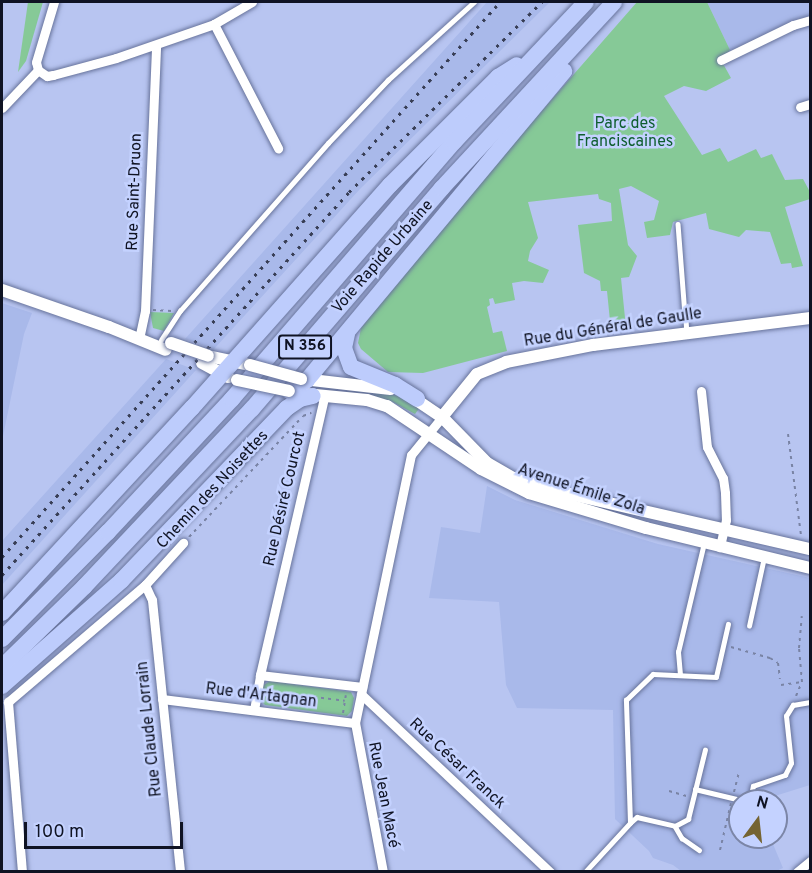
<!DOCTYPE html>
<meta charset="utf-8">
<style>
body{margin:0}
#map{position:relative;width:812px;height:873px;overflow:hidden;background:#b8c5f1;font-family:Overpass,sans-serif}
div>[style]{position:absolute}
.built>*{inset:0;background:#a9b9ea}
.green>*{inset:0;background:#86c997}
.path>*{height:2px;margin-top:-1px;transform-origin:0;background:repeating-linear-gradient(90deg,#7983a4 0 3px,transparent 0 7.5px)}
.roads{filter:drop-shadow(0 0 2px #67739b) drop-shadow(0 0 2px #67739b)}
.lane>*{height:4.5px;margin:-2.25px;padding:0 2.25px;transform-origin:2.25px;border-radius:2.25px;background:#fff}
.street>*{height:9px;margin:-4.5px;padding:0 4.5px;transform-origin:4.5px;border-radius:4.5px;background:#fff}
.secondary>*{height:12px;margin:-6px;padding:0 6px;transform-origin:6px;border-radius:6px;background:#fff}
.highway>*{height:16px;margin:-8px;padding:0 8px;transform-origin:8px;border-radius:8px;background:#bdccfc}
.rail>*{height:3px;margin-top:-1.5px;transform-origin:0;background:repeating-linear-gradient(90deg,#383e55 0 3px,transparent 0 9px)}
.bridges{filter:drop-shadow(0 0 2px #67739b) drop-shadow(0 0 2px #67739b)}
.secondary-bridge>*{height:12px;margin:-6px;padding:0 6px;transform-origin:6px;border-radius:6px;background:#fff}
span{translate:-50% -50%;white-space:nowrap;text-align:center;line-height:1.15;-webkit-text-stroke:5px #c4d2ff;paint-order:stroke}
.shield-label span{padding:2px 4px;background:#c4d2ff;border:2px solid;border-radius:4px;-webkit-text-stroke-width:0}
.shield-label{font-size:15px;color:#0f1323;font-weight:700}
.park-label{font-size:16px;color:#0e5e2f}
.street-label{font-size:16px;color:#0f1323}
.frame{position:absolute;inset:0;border:3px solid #0f1323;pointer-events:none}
.north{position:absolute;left:728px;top:789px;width:60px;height:60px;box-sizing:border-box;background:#c4d2ff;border:2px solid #7c86a7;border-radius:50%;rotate:15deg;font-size:16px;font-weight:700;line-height:24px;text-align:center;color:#0f1323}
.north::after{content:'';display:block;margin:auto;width:21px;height:27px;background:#756432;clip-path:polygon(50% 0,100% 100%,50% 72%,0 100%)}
.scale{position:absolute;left:24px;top:822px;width:159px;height:27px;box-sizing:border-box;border:3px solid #0f1323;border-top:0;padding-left:8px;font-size:18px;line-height:21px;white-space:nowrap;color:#0f1323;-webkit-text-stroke:4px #c4d2ff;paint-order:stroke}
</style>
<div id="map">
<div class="built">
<i style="clip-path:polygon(487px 2px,550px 2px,360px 189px,214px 349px,185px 339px)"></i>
<i style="clip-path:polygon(707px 2px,810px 2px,810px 25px,730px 50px)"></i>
<i style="clip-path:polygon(2px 303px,32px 313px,24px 334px,2px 441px)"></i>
<i style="clip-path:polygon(166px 359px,196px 370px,2px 585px,2px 541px)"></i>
<i style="clip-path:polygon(487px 486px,515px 500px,658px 544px,810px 578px,810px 785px,759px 801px,740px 801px,740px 837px,770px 837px,783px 868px,774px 872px,681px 871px,673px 865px,653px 858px,649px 851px,615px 819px,613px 710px,517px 708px,506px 685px,499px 602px,429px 598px,441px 527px,480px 533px)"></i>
</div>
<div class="green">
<i style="clip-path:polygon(28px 2px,43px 2px,26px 61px,18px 72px)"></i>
<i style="clip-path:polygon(637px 2px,707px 2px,730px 50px,721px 60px,731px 78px,706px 91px,684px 86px,664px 96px,702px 155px,720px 148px,728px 162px,756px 149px,761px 158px,772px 154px,785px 180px,803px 179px,810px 192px,810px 199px,785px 207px,803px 266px,792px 268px,791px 263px,781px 264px,770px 232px,746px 230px,739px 237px,709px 229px,706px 213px,673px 222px,670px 235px,647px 238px,644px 222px,654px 220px,659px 201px,631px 186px,619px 189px,628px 245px,637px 256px,629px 277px,621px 278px,626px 328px,611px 331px,607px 291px,601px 291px,600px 281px,584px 273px,578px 225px,612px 221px,611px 203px,599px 199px,598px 194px,528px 202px,538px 238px,530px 251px,528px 261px,549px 270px,543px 283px,524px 281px,512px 283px,515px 300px,495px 304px,493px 298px,489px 299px,490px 305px,487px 307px,493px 333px,502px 331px,507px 351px,423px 373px,388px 372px,361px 349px,358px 343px,361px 328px,491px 169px)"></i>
<i style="clip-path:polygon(150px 312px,174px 313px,164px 331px,153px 328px)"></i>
<i style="clip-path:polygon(345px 391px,382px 392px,402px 397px,421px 406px,415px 414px,391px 401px)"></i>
<i style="clip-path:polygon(270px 681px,351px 692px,354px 698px,352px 711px,347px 716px,265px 705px,261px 701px,262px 686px)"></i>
</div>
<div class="path">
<i style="left:153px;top:310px;width:19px;rotate:3deg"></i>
<i style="left:788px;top:434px;width:103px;rotate:82.7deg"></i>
<i style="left:189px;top:537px;width:166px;rotate:-46.7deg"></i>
<i style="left:303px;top:416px;width:9px;rotate:-21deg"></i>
<i style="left:731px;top:647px;width:41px;rotate:15.8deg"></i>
<i style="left:770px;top:658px;width:9px;rotate:32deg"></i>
<i style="left:778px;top:663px;width:16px;rotate:83deg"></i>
<i style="left:781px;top:685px;width:21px;rotate:-8deg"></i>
<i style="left:796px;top:696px;width:15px;rotate:-67deg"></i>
<i style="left:802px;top:682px;width:34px;rotate:-95deg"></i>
<i style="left:799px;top:648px;width:32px;rotate:-85deg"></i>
<i style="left:267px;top:698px;width:36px;rotate:6deg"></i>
<i style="left:303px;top:702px;width:7px;rotate:-63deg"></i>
<i style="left:306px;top:696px;width:39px;rotate:7deg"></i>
<i style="left:343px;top:713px;width:18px;rotate:-81deg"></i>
<i style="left:669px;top:791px;width:19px;rotate:16deg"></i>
<i style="left:734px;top:792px;width:21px;rotate:-76deg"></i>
<i style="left:720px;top:850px;width:48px;rotate:-76.8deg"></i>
</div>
<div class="roads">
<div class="lane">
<i style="left:678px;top:224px;width:90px;rotate:85.6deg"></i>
<i style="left:686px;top:320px;width:13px;rotate:86deg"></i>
<i style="left:161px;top:340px;width:35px;rotate:-57deg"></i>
<i style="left:180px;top:311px;width:224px;rotate:-48.6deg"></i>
<i style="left:328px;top:143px;width:87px;rotate:-46.4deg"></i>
<i style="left:388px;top:80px;width:116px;rotate:-42.2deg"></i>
<i style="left:749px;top:626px;width:71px;rotate:-77.7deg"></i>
<i style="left:680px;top:675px;width:23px;rotate:-95deg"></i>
<i style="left:678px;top:652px;width:112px;rotate:-76.6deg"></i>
<i style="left:695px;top:789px;width:51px;rotate:13.5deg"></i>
<i style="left:750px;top:801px;width:15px;rotate:-79deg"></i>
<i style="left:753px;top:786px;width:34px;rotate:-19deg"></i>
<i style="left:785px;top:775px;width:13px;rotate:-63deg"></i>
<i style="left:791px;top:763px;width:47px;rotate:-96.1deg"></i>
<i style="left:786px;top:716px;width:13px;rotate:-58deg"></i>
<i style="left:793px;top:705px;width:17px;rotate:-10deg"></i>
<i style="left:630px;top:823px;width:9px;rotate:-41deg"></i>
<i style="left:637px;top:817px;width:39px;rotate:13deg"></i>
<i style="left:675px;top:826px;width:14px;rotate:60deg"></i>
<i style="left:682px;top:838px;width:21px;rotate:35deg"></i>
<i style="left:675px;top:826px;width:15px;rotate:-28deg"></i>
<i style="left:688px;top:819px;width:71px;rotate:-76.2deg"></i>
<i style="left:585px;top:872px;width:67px;rotate:-47.4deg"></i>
<i style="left:630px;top:823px;width:123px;rotate:-91.9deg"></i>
<i style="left:626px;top:700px;width:37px;rotate:-44deg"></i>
<i style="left:653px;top:674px;width:63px;rotate:2.7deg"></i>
<i style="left:716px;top:677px;width:54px;rotate:-77.2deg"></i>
</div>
<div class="street">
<i style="left:214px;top:24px;width:140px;rotate:62.7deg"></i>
<i style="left:721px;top:60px;width:80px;rotate:-25.9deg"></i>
<i style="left:793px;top:25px;width:18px;rotate:-16deg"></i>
<i style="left:38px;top:70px;width:11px;rotate:34deg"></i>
<i style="left:47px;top:76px;width:6px;rotate:-9deg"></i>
<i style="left:53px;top:75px;width:65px;rotate:-15.1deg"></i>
<i style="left:116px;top:58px;width:104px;rotate:-19.1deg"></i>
<i style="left:214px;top:24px;width:44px;rotate:-30.1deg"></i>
<i style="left:38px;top:70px;width:8px;rotate:-104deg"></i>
<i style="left:36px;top:62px;width:63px;rotate:-73.3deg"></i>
<i style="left:800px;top:107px;width:10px;rotate:-17deg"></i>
<i style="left:2px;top:108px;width:52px;rotate:-46.5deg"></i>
<i style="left:139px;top:339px;width:29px;rotate:-78deg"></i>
<i style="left:145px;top:311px;width:266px;rotate:-87.6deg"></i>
<i style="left:701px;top:391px;width:56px;rotate:83.9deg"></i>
<i style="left:707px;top:447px;width:35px;rotate:63deg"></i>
<i style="left:723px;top:478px;width:15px;rotate:82deg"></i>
<i style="left:725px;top:493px;width:27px;rotate:88deg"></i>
<i style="left:726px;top:520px;width:28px;rotate:103deg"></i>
<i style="left:145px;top:585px;width:17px;rotate:65deg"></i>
<i style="left:152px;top:600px;width:273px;rotate:84.1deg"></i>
<i style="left:260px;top:675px;width:103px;rotate:6.7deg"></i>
<i style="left:361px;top:694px;width:260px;rotate:43.3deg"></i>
<i style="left:162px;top:699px;width:194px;rotate:7.1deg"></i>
<i style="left:254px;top:710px;width:36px;rotate:-80deg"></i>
<i style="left:260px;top:675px;width:285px;rotate:-77deg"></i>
<i style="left:22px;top:872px;width:171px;rotate:-94.7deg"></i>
<i style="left:8px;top:702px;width:180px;rotate:-40.5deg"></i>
<i style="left:145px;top:585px;width:57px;rotate:-47.9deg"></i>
<i style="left:383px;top:872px;width:152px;rotate:-100.6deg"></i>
<i style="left:355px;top:723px;width:274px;rotate:-78.2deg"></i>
<i style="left:411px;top:455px;width:49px;rotate:-50.8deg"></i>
<i style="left:797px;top:872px;width:17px;rotate:-40deg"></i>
</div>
<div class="secondary">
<i style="left:2px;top:290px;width:113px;rotate:19.1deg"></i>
<i style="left:109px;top:327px;width:61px;rotate:22deg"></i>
<i style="left:208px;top:356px;width:43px;rotate:12.1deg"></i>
<i style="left:202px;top:363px;width:30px;rotate:28deg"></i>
<i style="left:303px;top:379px;width:88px;rotate:6.6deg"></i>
<i style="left:305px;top:394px;width:62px;rotate:5.5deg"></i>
<i style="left:367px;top:400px;width:21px;rotate:17deg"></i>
<i style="left:387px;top:406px;width:113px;rotate:33.8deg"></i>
<i style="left:481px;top:469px;width:54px;rotate:26.6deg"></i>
<i style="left:529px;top:493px;width:122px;rotate:16.7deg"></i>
<i style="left:646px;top:528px;width:169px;rotate:13.7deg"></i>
<i style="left:409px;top:395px;width:40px;rotate:34deg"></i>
<i style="left:442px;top:417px;width:64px;rotate:45.6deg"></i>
<i style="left:487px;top:463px;width:30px;rotate:30deg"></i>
<i style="left:513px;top:478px;width:63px;rotate:15.6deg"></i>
<i style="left:574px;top:495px;width:242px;rotate:12.9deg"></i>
<i style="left:442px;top:417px;width:55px;rotate:-50.9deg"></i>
<i style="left:477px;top:374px;width:31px;rotate:-22deg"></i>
<i style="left:506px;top:362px;width:89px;rotate:-11.1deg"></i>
<i style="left:593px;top:345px;width:219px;rotate:-7.1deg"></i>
</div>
<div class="highway">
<i style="left:347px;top:334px;width:14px;rotate:102deg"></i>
<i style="left:344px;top:348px;width:20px;rotate:70deg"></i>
<i style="left:351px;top:367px;width:48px;rotate:22.2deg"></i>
<i style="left:395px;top:385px;width:26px;rotate:32deg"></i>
<i style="left:289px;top:391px;width:21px;rotate:-31deg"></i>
<i style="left:307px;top:380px;width:402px;rotate:-50.2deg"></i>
<i style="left:2px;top:613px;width:280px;rotate:-47.2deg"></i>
<i style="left:192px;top:408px;width:298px;rotate:-48.4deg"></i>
<i style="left:390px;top:185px;width:153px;rotate:-45deg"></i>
<i style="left:498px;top:77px;width:22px;rotate:-32deg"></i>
<i style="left:2px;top:639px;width:151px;rotate:-45.3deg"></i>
<i style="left:108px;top:532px;width:182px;rotate:-47deg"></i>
<i style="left:232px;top:399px;width:340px;rotate:-49.2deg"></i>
<i style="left:454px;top:142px;width:192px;rotate:-46.7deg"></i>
<i style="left:2px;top:667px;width:116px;rotate:-44.3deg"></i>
<i style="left:85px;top:586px;width:243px;rotate:-46.7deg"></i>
<i style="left:252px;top:409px;width:291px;rotate:-49.3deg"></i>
<i style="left:442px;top:188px;width:253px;rotate:-47.2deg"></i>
<i style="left:2px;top:686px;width:159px;rotate:-41.4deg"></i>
<i style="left:121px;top:581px;width:240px;rotate:-46.2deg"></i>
<i style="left:287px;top:408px;width:16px;rotate:-35deg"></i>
<i style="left:300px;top:399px;width:13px;rotate:-13deg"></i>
</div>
</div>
<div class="rail">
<i style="left:2px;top:557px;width:746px;rotate:-48.1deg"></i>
<i style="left:2px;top:575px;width:517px;rotate:-47.82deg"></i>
<i style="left:349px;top:192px;width:271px;rotate:-44.6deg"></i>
</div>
<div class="bridges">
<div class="secondary-bridge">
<i style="left:171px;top:343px;width:39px;rotate:19deg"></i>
<i style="left:250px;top:365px;width:53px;rotate:15.4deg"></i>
<i style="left:237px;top:380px;width:53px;rotate:11.9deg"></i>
</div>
</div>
<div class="shield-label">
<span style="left:305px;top:347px">N 356</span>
</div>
<div class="park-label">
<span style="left:625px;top:133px">Parc des<br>Franciscaines</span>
</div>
<div class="street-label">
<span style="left:135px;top:192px;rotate:-88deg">Rue Saint-Druon</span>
<span style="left:383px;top:257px;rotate:-49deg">Voie Rapide Urbaine</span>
<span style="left:613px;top:328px;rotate:-9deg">Rue du Général de Gaulle</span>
<span style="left:213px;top:490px;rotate:-47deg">Chemin des Noisettes</span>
<span style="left:581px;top:490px;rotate:18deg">Avenue Émile Zola</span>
<span style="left:285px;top:499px;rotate:-77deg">Rue Désiré Courcot</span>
<span style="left:261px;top:696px;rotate:7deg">Rue d'Artagnan</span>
<span style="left:150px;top:729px;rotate:-96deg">Rue Claude Lorrain</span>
<span style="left:457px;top:764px;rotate:43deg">Rue César Franck</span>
<span style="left:383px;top:795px;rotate:79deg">Rue Jean Macé</span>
</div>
<div class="frame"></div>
<div class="north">N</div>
<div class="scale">100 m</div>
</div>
